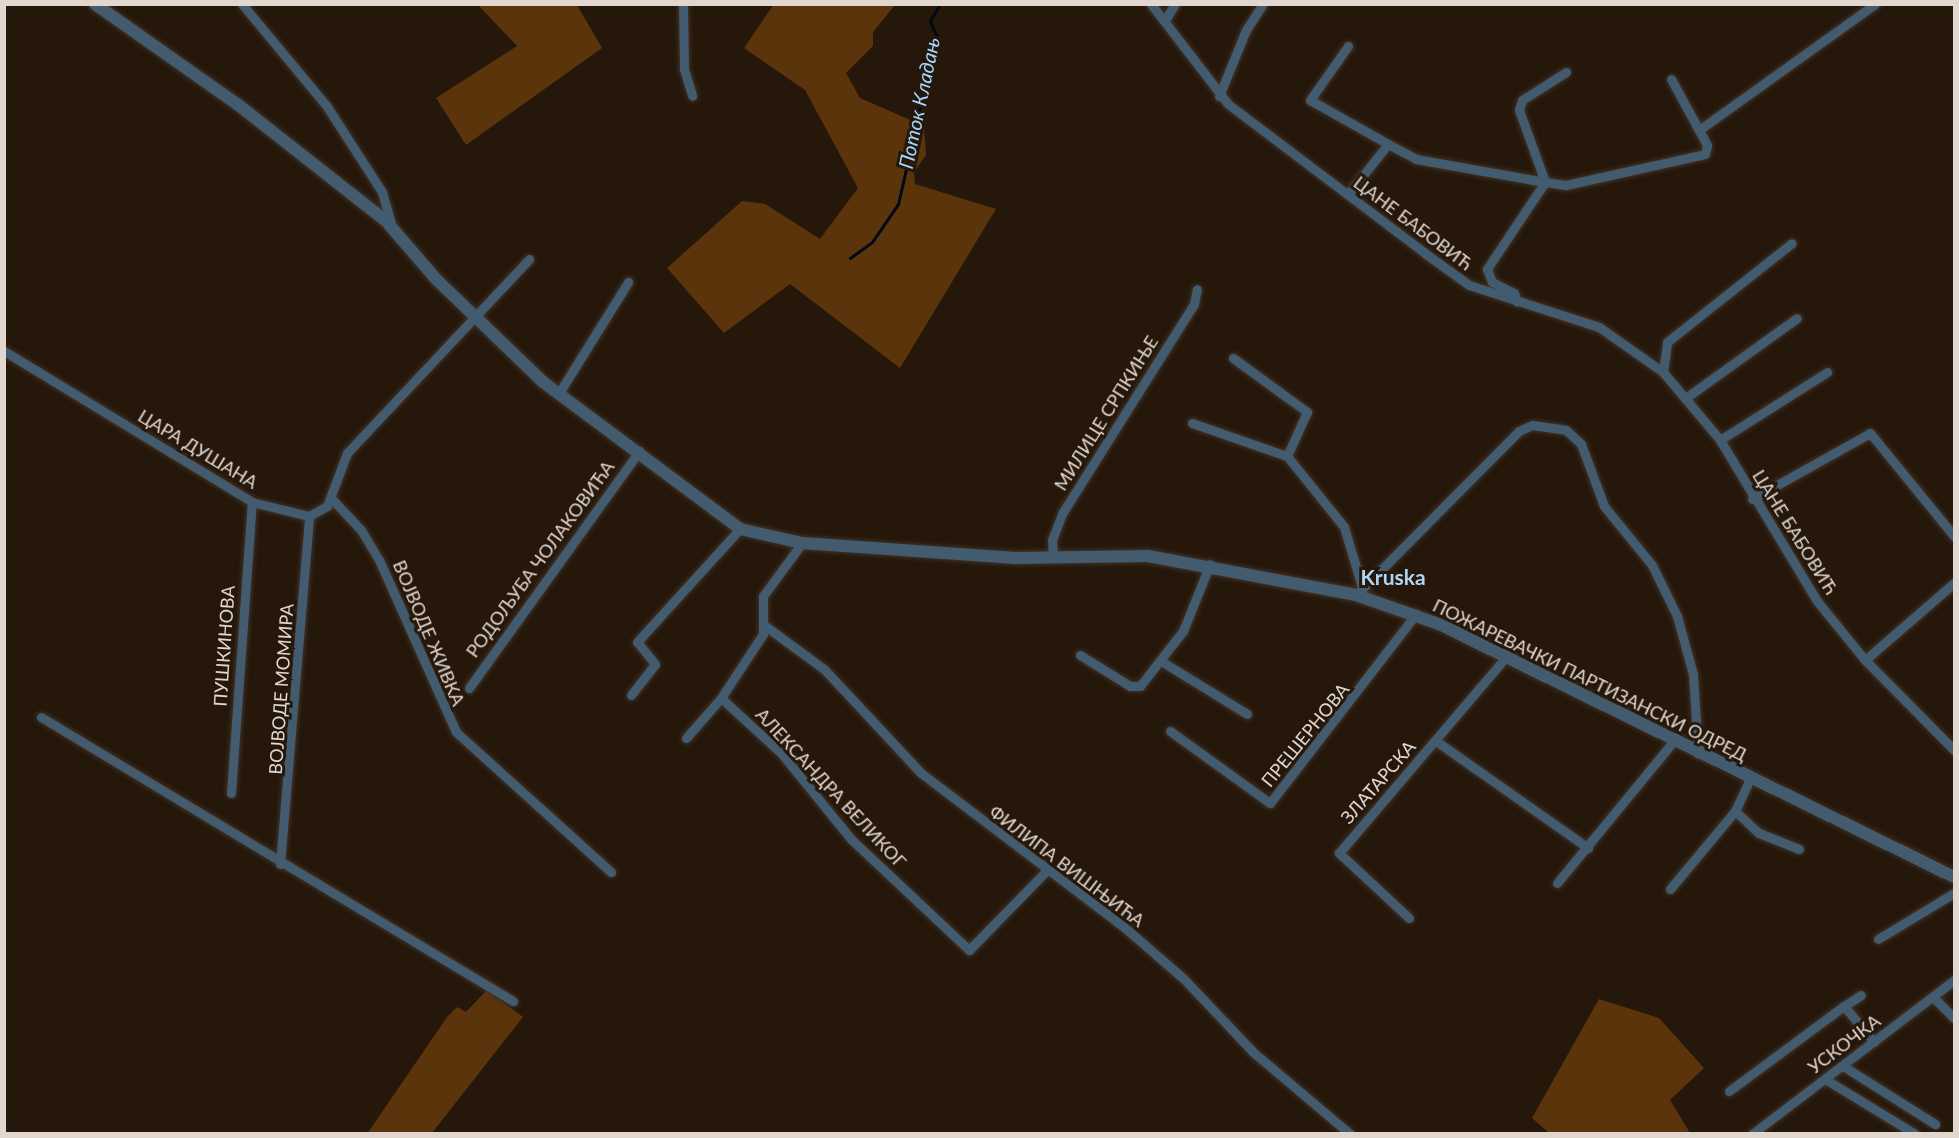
<!DOCTYPE html>
<meta charset="utf-8">
<style>
body{margin:0}
#map{position:relative;width:1959px;height:1138px;overflow:hidden;background:#26170b;font-family:Lato,sans-serif}
div>[style]{position:absolute}
.green>*{inset:0;background:#5b340c}
.stream>*{height:3px;margin:-1.5px;padding:0 1.5px;transform-origin:1.5px;border-radius:1.5px;background:#000916}
.roads{filter:drop-shadow(0 0 2px #403226) drop-shadow(0 0 2px #403226)}
.minor>*{height:9px;margin:-4.5px;padding:0 4.5px;transform-origin:4.5px;border-radius:4.5px;background:#435b6f}
.tertiary>*{height:12px;margin:-6px;padding:0 6px;transform-origin:6px;border-radius:6px;background:#435b6f}
span{translate:-50% -50%;white-space:nowrap;text-align:center;line-height:1.15;-webkit-text-stroke:6px #26170b;paint-order:stroke}
.street-label{font-size:18px;color:#e1d7cf}
.water-label{font-size:20px;color:#a4d6fe;font-style:italic}
.quarter-label{font-size:21px;color:#aed5f4;font-weight:700}
.frame{position:absolute;inset:0;border:6px solid #e1d7cf;pointer-events:none}
</style>
<div id="map">
<div class="green">
<i style="clip-path:polygon(774px 4px,895px 5px,873px 32px,873px 46px,846px 73px,860px 98px,924px 126px,926px 155px,914px 172px,915px 184px,996px 209px,900px 368px,790px 284px,724px 333px,667px 268px,742px 201px,765px 204px,820px 239px,858px 188px,805px 90px,744px 48px)"></i>
<i style="clip-path:polygon(478px 5px,577px 5px,602px 48px,466px 145px,436px 98px,517px 46px)"></i>
<i style="clip-path:polygon(487px 990px,523px 1017px,432px 1133px,367px 1134px,447px 1017px,457px 1007px,466px 1012px)"></i>
<i style="clip-path:polygon(1599px 999px,1659px 1018px,1704px 1068px,1670px 1100px,1690px 1133px,1549px 1133px,1532px 1118px)"></i>
</div>
<div class="stream">
<i style="left:850px;top:258px;width:27px;rotate:-36deg"></i>
<i style="left:872px;top:242px;width:46px;rotate:-55.6deg"></i>
<i style="left:898px;top:204px;width:112px;rotate:-77.1deg"></i>
<i style="left:923px;top:95px;width:34px;rotate:-90deg"></i>
<i style="left:923px;top:61px;width:28px;rotate:-60deg"></i>
<i style="left:937px;top:37px;width:17px;rotate:-114deg"></i>
<i style="left:930px;top:21px;width:20px;rotate:-60deg"></i>
</div>
<div class="roads">
<div class="minor">
<i style="left:242px;top:4px;width:131px;rotate:50.3deg"></i>
<i style="left:326px;top:105px;width:103px;rotate:57.2deg"></i>
<i style="left:382px;top:192px;width:35px;rotate:74deg"></i>
<i style="left:683px;top:4px;width:65px;rotate:89.1deg"></i>
<i style="left:684px;top:69px;width:28px;rotate:73deg"></i>
<i style="left:1151px;top:4px;width:126px;rotate:52.4deg"></i>
<i style="left:1228px;top:104px;width:248px;rotate:37.1deg"></i>
<i style="left:1426px;top:254px;width:53px;rotate:35.8deg"></i>
<i style="left:1469px;top:285px;width:137px;rotate:17.9deg"></i>
<i style="left:1599px;top:327px;width:78px;rotate:35.1deg"></i>
<i style="left:1663px;top:372px;width:89px;rotate:50deg"></i>
<i style="left:1720px;top:440px;width:188px;rotate:58.9deg"></i>
<i style="left:1817px;top:601px;width:76px;rotate:50.9deg"></i>
<i style="left:1865px;top:660px;width:127px;rotate:45.3deg"></i>
<i style="left:1165px;top:20px;width:19px;rotate:-58deg"></i>
<i style="left:1348px;top:46px;width:66px;rotate:125.1deg"></i>
<i style="left:1310px;top:100px;width:90px;rotate:29.4deg"></i>
<i style="left:1566px;top:72px;width:52px;rotate:147.5deg"></i>
<i style="left:1522px;top:100px;width:10px;rotate:107deg"></i>
<i style="left:1519px;top:110px;width:77px;rotate:70.1deg"></i>
<i style="left:1545px;top:182px;width:21px;rotate:8deg"></i>
<i style="left:1566px;top:185px;width:142px;rotate:-12.6deg"></i>
<i style="left:1705px;top:154px;width:9px;rotate:-77deg"></i>
<i style="left:1707px;top:145px;width:75px;rotate:-118.6deg"></i>
<i style="left:1219px;top:96px;width:71px;rotate:-67.8deg"></i>
<i style="left:1246px;top:30px;width:31px;rotate:-57deg"></i>
<i style="left:1699px;top:130px;width:216px;rotate:-35.6deg"></i>
<i style="left:1348px;top:194px;width:64px;rotate:-51.3deg"></i>
<i style="left:1388px;top:144px;width:32px;rotate:28deg"></i>
<i style="left:1416px;top:159px;width:131px;rotate:10.1deg"></i>
<i style="left:1545px;top:182px;width:105px;rotate:123.7deg"></i>
<i style="left:1487px;top:269px;width:14px;rotate:69deg"></i>
<i style="left:1492px;top:282px;width:25px;rotate:27deg"></i>
<i style="left:1514px;top:293px;width:9px;rotate:72deg"></i>
<i style="left:4px;top:351px;width:290px;rotate:31.3deg"></i>
<i style="left:252px;top:502px;width:59px;rotate:13.8deg"></i>
<i style="left:309px;top:516px;width:21px;rotate:-29deg"></i>
<i style="left:327px;top:506px;width:57px;rotate:-69.3deg"></i>
<i style="left:347px;top:453px;width:266px;rotate:-46.8deg"></i>
<i style="left:1233px;top:358px;width:92px;rotate:36.1deg"></i>
<i style="left:1307px;top:412px;width:48px;rotate:114.4deg"></i>
<i style="left:1663px;top:372px;width:30px;rotate:-82deg"></i>
<i style="left:1667px;top:342px;width:159px;rotate:-38.4deg"></i>
<i style="left:559px;top:393px;width:131px;rotate:-58.1deg"></i>
<i style="left:1687px;top:397px;width:135px;rotate:-35.7deg"></i>
<i style="left:1192px;top:423px;width:101px;rotate:19.2deg"></i>
<i style="left:1287px;top:456px;width:91px;rotate:51.2deg"></i>
<i style="left:1344px;top:527px;width:63px;rotate:73.3deg"></i>
<i style="left:1720px;top:440px;width:127px;rotate:-32.4deg"></i>
<i style="left:331px;top:498px;width:44px;rotate:46.8deg"></i>
<i style="left:361px;top:530px;width:37px;rotate:59deg"></i>
<i style="left:380px;top:562px;width:186px;rotate:65.9deg"></i>
<i style="left:456px;top:732px;width:209px;rotate:42.1deg"></i>
<i style="left:1752px;top:499px;width:135px;rotate:-29.2deg"></i>
<i style="left:1870px;top:433px;width:133px;rotate:50.8deg"></i>
<i style="left:802px;top:543px;width:66px;rotate:126.3deg"></i>
<i style="left:763px;top:596px;width:38px;rotate:90deg"></i>
<i style="left:763px;top:634px;width:77px;rotate:123.3deg"></i>
<i style="left:721px;top:698px;width:81px;rotate:42.5deg"></i>
<i style="left:781px;top:753px;width:112px;rotate:50.8deg"></i>
<i style="left:852px;top:840px;width:161px;rotate:43.2deg"></i>
<i style="left:969px;top:950px;width:110px;rotate:-45.7deg"></i>
<i style="left:1053px;top:557px;width:17px;rotate:-93deg"></i>
<i style="left:1052px;top:540px;width:30px;rotate:-69deg"></i>
<i style="left:1063px;top:512px;width:246px;rotate:-57.8deg"></i>
<i style="left:1194px;top:304px;width:15px;rotate:-79deg"></i>
<i style="left:1356px;top:595px;width:231px;rotate:-45.2deg"></i>
<i style="left:1519px;top:431px;width:14px;rotate:-25deg"></i>
<i style="left:1532px;top:425px;width:34px;rotate:8deg"></i>
<i style="left:1566px;top:430px;width:21px;rotate:43deg"></i>
<i style="left:1581px;top:444px;width:66px;rotate:69.6deg"></i>
<i style="left:1604px;top:506px;width:76px;rotate:50.9deg"></i>
<i style="left:1652px;top:565px;width:57px;rotate:63.9deg"></i>
<i style="left:1677px;top:616px;width:60px;rotate:74.6deg"></i>
<i style="left:1693px;top:674px;width:80px;rotate:86.4deg"></i>
<i style="left:764px;top:625px;width:74px;rotate:36.3deg"></i>
<i style="left:824px;top:669px;width:142px;rotate:47deg"></i>
<i style="left:921px;top:773px;width:255px;rotate:37.2deg"></i>
<i style="left:1124px;top:927px;width:79px;rotate:40.9deg"></i>
<i style="left:1184px;top:979px;width:100px;rotate:46.6deg"></i>
<i style="left:1253px;top:1052px;width:127px;rotate:40.2deg"></i>
<i style="left:1080px;top:655px;width:59px;rotate:31.8deg"></i>
<i style="left:1130px;top:686px;width:10px"></i>
<i style="left:1140px;top:686px;width:70px;rotate:-52deg"></i>
<i style="left:1183px;top:631px;width:72px;rotate:-68.1deg"></i>
<i style="left:1865px;top:660px;width:118px;rotate:-40.9deg"></i>
<i style="left:1161px;top:661px;width:101px;rotate:31.6deg"></i>
<i style="left:469px;top:688px;width:292px;rotate:-54.3deg"></i>
<i style="left:631px;top:695px;width:39px;rotate:-52deg"></i>
<i style="left:655px;top:664px;width:28px;rotate:-129deg"></i>
<i style="left:637px;top:642px;width:153px;rotate:-47.7deg"></i>
<i style="left:41px;top:717px;width:551px;rotate:31.04deg"></i>
<i style="left:1170px;top:731px;width:123px;rotate:35.8deg"></i>
<i style="left:1270px;top:803px;width:239px;rotate:-52.3deg"></i>
<i style="left:686px;top:738px;width:53px;rotate:-48.8deg"></i>
<i style="left:1436px;top:741px;width:186px;rotate:35.1deg"></i>
<i style="left:231px;top:793px;width:292px;rotate:-85.9deg"></i>
<i style="left:1735px;top:811px;width:33px;rotate:43deg"></i>
<i style="left:1759px;top:833px;width:43px;rotate:21.8deg"></i>
<i style="left:280px;top:864px;width:349px;rotate:-85.2deg"></i>
<i style="left:1557px;top:883px;width:183px;rotate:-50.6deg"></i>
<i style="left:1670px;top:889px;width:102px;rotate:-50.2deg"></i>
<i style="left:1735px;top:811px;width:35px;rotate:-65deg"></i>
<i style="left:1409px;top:918px;width:96px;rotate:-137.1deg"></i>
<i style="left:1339px;top:853px;width:255px;rotate:-49.6deg"></i>
<i style="left:1878px;top:939px;width:89px;rotate:-31.2deg"></i>
<i style="left:1933px;top:997px;width:30px;rotate:45deg"></i>
<i style="left:1844px;top:1006px;width:20px;rotate:-33deg"></i>
<i style="left:1843px;top:1066px;width:109px;rotate:32.2deg"></i>
<i style="left:1825px;top:1079px;width:105px;rotate:31.4deg"></i>
<i style="left:1729px;top:1091px;width:143px;rotate:-36.5deg"></i>
<i style="left:1844px;top:1006px;width:47px;rotate:50.2deg"></i>
<i style="left:1752px;top:1134px;width:254px;rotate:-37.3deg"></i>
</div>
<div class="tertiary">
<i style="left:95px;top:4px;width:179px;rotate:35.2deg"></i>
<i style="left:241px;top:107px;width:184px;rotate:38.2deg"></i>
<i style="left:386px;top:221px;width:78px;rotate:49.2deg"></i>
<i style="left:437px;top:280px;width:147px;rotate:43.9deg"></i>
<i style="left:543px;top:382px;width:246px;rotate:36.7deg"></i>
<i style="left:740px;top:529px;width:64px;rotate:12.7deg"></i>
<i style="left:802px;top:543px;width:214px;rotate:4deg"></i>
<i style="left:1015px;top:558px;width:133px;rotate:-0.9deg"></i>
<i style="left:1148px;top:556px;width:212px;rotate:10.6deg"></i>
<i style="left:1356px;top:595px;width:88px;rotate:19.3deg"></i>
<i style="left:1439px;top:624px;width:574px;rotate:26.16deg"></i>
</div>
</div>
<div class="street-label">
<span style="left:1413px;top:223px;rotate:37deg">ЦАНЕ БАБОВИЋ</span>
<span style="left:1106px;top:413px;rotate:-58deg">МИЛИЦЕ СРПКИЊЕ</span>
<span style="left:198px;top:449px;rotate:31deg">ЦАРА ДУШАНА</span>
<span style="left:1795px;top:532px;rotate:58deg">ЦАНЕ БАБОВИЋ</span>
<span style="left:540px;top:559px;rotate:-54deg">РОДОЉУБА ЧОЛАКОВИЋА</span>
<span style="left:429px;top:633px;rotate:67deg">ВОЈВОДЕ ЖИВКА</span>
<span style="left:224px;top:646px;rotate:-86deg">ПУШКИНОВА</span>
<span style="left:1590px;top:680px;rotate:26deg">ПОЖАРЕВАЧКИ ПАРТИЗАНСКИ ОДРЕД</span>
<span style="left:281px;top:689px;rotate:-86deg">ВОЈВОДЕ МОМИРА</span>
<span style="left:1305px;top:735px;rotate:-51deg">ПРЕШЕРНОВА</span>
<span style="left:1378px;top:782px;rotate:-49deg">ЗЛАТАРСКА</span>
<span style="left:831px;top:788px;rotate:47deg">АЛЕКСАНДРА ВЕЛИКОГ</span>
<span style="left:1067px;top:866px;rotate:37deg">ФИЛИПА ВИШЊИЋА</span>
<span style="left:1844px;top:1044px;rotate:-37deg">УСКОЧКА</span>
</div>
<div class="water-label">
<span style="left:919px;top:103px;rotate:-78deg">Поток Кладањ</span>
</div>
<div class="quarter-label">
<span style="left:1393px;top:577px">Kruska</span>
</div>
<div class="frame"></div>
</div>
